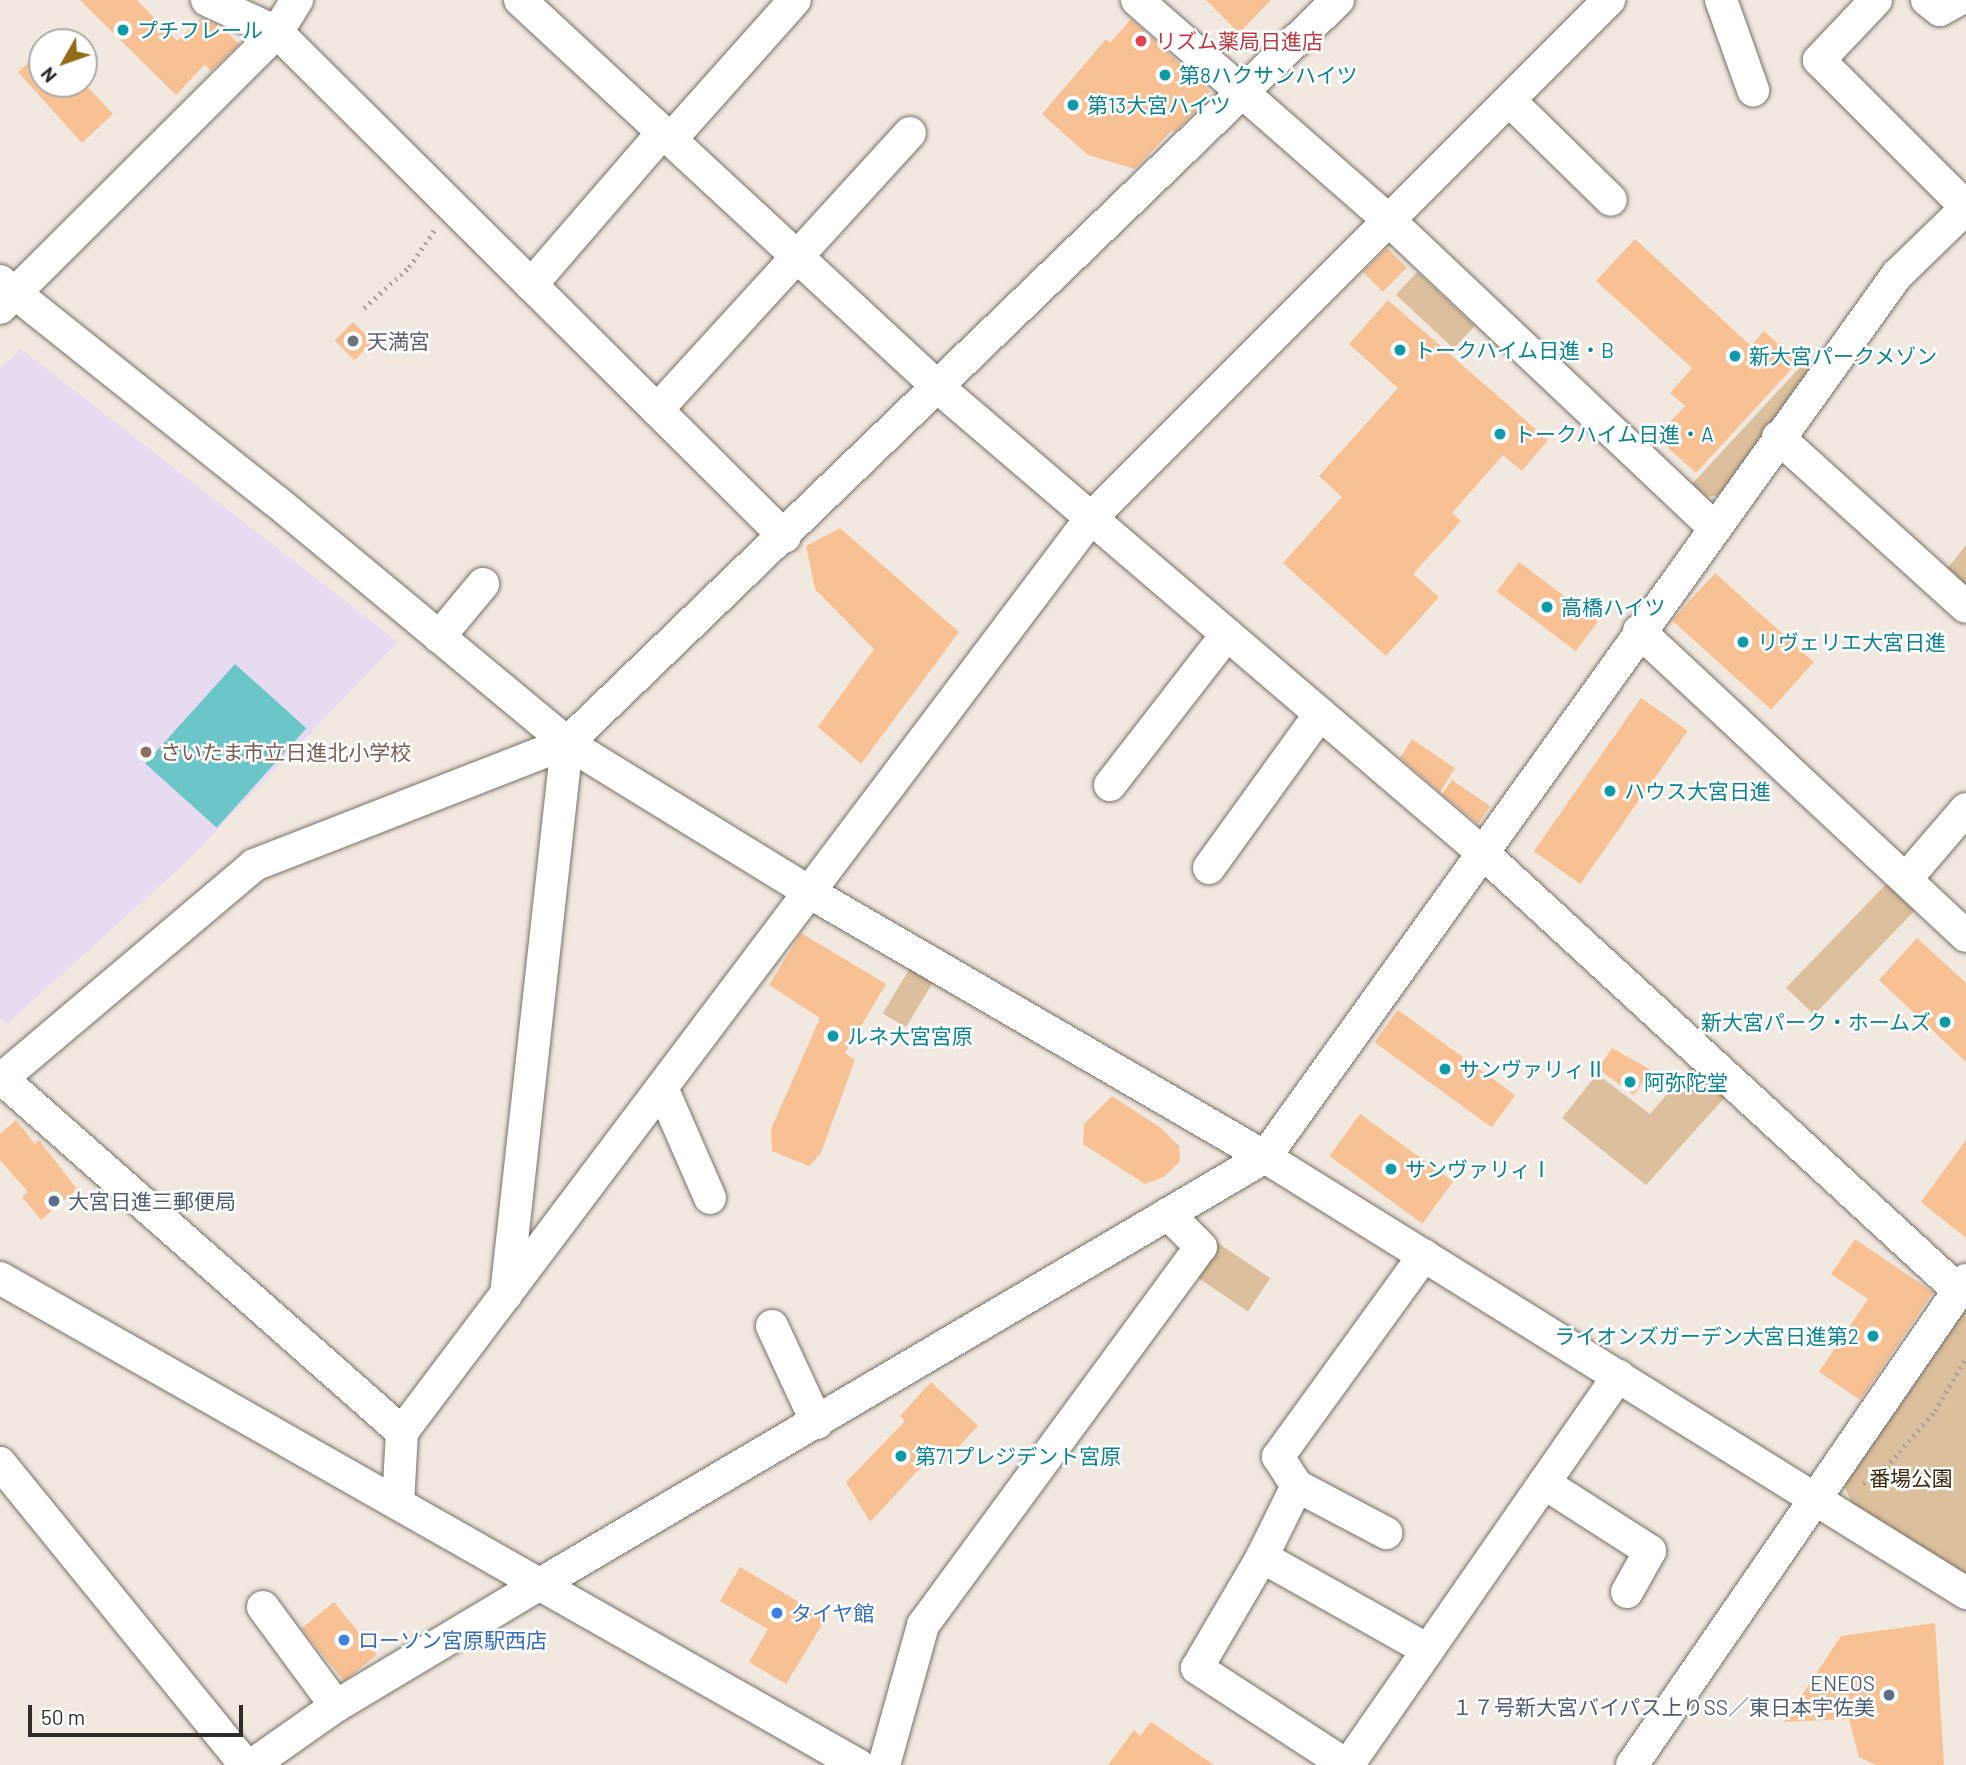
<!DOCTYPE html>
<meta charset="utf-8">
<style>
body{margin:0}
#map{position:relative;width:1966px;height:1765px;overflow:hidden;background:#f1e9df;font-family:Barlow,"Noto Sans JP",sans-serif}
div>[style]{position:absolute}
.education>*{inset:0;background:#e6dbf0}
.green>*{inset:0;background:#dcc09d;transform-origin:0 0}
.water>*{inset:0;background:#6bc6c7;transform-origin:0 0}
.building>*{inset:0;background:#f8c193;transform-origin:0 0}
.path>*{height:4.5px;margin-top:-2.25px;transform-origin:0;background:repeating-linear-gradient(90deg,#a7a199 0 2px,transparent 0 7px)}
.roads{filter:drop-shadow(0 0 2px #777067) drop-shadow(0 0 2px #777067)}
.minor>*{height:32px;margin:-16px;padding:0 16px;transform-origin:16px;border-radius:16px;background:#fff}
.dots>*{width:19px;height:19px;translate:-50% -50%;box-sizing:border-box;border:4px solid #fff;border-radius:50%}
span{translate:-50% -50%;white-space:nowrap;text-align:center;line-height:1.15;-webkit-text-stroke:5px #fff;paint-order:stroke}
.culture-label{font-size:21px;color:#0d838f}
.left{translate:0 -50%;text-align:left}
.right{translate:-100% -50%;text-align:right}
.health-label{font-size:21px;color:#be3a42}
.worship-label{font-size:21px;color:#5b616d}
.education-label{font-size:21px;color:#785e54}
.service-label{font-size:21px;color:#4e5e75}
.park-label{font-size:21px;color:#3b2910}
.shop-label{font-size:21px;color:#366cbe}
.north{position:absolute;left:28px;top:28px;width:70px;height:70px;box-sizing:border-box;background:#fff;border:2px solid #acaba9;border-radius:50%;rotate:230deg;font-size:19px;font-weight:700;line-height:28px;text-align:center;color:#2f2c28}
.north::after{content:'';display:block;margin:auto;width:24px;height:32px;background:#936b14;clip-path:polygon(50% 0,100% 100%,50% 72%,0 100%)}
.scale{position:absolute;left:28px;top:1705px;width:215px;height:32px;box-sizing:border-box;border:4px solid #2f2c28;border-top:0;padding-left:9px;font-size:21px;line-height:24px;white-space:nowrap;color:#2f2c28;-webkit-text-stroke:5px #fff;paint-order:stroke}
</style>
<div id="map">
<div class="education">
<i style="clip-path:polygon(21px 349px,398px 642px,185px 863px,7px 1024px,0 1018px,0 369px)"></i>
</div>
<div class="green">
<i style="left:1417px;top:272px;width:79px;height:31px;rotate:43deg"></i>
<i style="clip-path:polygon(1803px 364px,1814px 372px,1727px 494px,1707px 497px,1692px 484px)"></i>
<i style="clip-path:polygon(1966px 545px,1966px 592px,1944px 573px)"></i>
<i style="left:1893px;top:877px;width:39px;height:154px;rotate:44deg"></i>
<i style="left:910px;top:968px;width:27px;height:53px;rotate:31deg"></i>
<i style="clip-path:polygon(1692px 1065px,1727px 1095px,1646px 1185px,1562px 1118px,1597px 1074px,1650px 1114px)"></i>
<i style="left:1218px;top:1243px;width:63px;height:40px;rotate:34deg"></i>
<i style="clip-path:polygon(1966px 1304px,1966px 1577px,1853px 1506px,1842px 1481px)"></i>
</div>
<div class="water">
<i style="left:235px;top:664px;width:96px;height:134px;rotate:42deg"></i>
</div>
<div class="building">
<i style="clip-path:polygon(80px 0,137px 0,177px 41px,201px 18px,223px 28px,239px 44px,211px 71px,205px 64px,176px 95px)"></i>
<i style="clip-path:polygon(1206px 0,1271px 0,1239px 33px)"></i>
<i style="clip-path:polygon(1131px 19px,1210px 91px,1190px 117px,1174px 132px,1172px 130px,1135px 169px,1088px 155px,1042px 114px,1106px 39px,1110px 43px)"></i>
<i style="clip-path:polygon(42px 50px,42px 84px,84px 83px,113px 114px,82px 143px,18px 72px)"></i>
<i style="clip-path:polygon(1635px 239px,1751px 346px,1764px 331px,1798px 362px,1696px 473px,1656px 437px,1685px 406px,1670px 393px,1692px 368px,1596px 281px)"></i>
<i style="left:1387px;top:248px;width:28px;height:34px;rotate:45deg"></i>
<i style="clip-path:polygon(1388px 300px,1548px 440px,1522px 471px,1503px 455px,1452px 513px,1461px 521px,1413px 574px,1439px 597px,1386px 656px,1283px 563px,1342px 497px,1319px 476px,1398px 388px,1349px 344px)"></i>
<i style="left:353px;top:322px;width:28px;height:26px;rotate:45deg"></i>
<i style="clip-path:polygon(840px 528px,959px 632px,861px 764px,818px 727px,874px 649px,815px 589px,806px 546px)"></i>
<i style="left:1519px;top:562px;width:99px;height:37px;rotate:37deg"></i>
<i style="left:1715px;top:573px;width:133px;height:64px;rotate:42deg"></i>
<i style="left:1641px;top:698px;width:57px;height:187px;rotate:35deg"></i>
<i style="clip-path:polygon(1412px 739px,1455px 768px,1440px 792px,1400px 758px)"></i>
<i style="clip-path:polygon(1452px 780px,1490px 806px,1478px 824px,1442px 794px)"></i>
<i style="clip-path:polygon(801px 933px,886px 984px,845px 1053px,855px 1060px,821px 1153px,809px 1166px,772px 1151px,771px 1129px,820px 1018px,769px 985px)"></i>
<i style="clip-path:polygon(1917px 938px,1966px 983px,1966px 1062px,1879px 980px)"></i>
<i style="left:1398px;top:1010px;width:145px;height:40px;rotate:36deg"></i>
<i style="clip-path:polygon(1612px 1048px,1651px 1070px,1634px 1095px,1598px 1069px)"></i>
<i style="clip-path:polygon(1112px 1096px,1161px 1128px,1179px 1146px,1180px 1161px,1164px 1177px,1145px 1184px,1083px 1144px,1084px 1124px)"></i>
<i style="left:1360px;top:1114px;width:115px;height:52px;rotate:36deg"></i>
<i style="clip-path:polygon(16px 1120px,35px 1144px,39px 1140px,77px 1189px,41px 1220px,22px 1197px,28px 1192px,0 1160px,0 1134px)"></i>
<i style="clip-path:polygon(1966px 1140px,1966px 1238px,1921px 1202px)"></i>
<i style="clip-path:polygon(1855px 1239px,1933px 1292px,1860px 1400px,1819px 1372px,1868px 1299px,1831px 1274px)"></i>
<i style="clip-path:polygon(931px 1382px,978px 1426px,945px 1461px,936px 1451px,870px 1522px,846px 1482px,905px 1421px,900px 1416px)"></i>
<i style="clip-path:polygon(740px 1567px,826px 1618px,786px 1684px,749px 1662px,768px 1629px,720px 1601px)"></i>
<i style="left:334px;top:1602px;width:68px;height:42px;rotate:51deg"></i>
<i style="clip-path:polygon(1935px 1623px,1944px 1765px,1876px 1765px,1859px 1757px,1849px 1719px,1784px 1722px,1841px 1636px)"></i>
<i style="clip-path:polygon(1151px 1722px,1214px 1765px,1108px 1765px,1134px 1730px,1140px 1736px)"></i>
</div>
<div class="path">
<i style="left:364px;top:308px;width:61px;rotate:-42.3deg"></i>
<i style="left:409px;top:267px;width:46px;rotate:-55.6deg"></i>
<i style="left:1863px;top:1483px;width:14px;rotate:-21deg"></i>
<i style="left:1876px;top:1478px;width:89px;rotate:-48.6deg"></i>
<i style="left:1935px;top:1411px;width:62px;rotate:-60.1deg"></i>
</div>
<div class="roads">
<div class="minor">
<i style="left:207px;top:0;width:77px;rotate:24.6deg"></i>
<i style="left:277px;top:32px;width:716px;rotate:44.83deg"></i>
<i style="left:520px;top:0;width:571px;rotate:42.8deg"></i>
<i style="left:939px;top:388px;width:717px;rotate:40.53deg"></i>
<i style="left:1484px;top:854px;width:645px;rotate:42.61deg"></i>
<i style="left:1137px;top:0;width:337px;rotate:41.2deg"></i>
<i style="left:1391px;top:222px;width:443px;rotate:43.4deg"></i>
<i style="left:1721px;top:0;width:96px;rotate:70.4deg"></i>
<i style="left:1876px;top:0;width:83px;rotate:133.5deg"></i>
<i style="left:1819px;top:60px;width:208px;rotate:45deg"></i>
<i style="left:1927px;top:0;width:16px;rotate:38deg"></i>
<i style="left:1940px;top:10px;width:21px;rotate:-29deg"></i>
<i style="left:1510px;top:101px;width:141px;rotate:44.4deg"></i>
<i style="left:671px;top:139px;width:186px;rotate:-48.3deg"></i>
<i style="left:0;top:281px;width:353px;rotate:38.6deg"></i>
<i style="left:276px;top:501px;width:378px;rotate:39.7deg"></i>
<i style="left:567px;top:743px;width:284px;rotate:31.6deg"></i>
<i style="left:809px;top:892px;width:527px;rotate:30.16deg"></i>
<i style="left:1265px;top:1157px;width:826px;rotate:31.88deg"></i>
<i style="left:531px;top:285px;width:202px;rotate:-49.2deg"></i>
<i style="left:0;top:308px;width:391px;rotate:-44.9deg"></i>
<i style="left:277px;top:32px;width:38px;rotate:-58deg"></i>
<i style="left:657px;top:410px;width:375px;rotate:-47.6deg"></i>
<i style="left:1778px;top:437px;width:253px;rotate:42.1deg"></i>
<i style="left:1639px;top:631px;width:447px;rotate:43deg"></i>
<i style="left:439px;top:637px;width:69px;rotate:-50.3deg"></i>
<i style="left:1110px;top:785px;width:191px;rotate:-52.2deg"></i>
<i style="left:1209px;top:868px;width:190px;rotate:-54.2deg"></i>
<i style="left:1906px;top:879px;width:92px;rotate:-49.4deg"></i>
<i style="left:0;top:1077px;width:536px;rotate:41.45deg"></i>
<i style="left:402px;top:1432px;width:72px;rotate:93.2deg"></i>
<i style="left:0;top:1080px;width:333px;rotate:-40.2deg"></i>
<i style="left:254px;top:865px;width:336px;rotate:-21.3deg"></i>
<i style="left:567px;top:743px;width:1071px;rotate:-43.94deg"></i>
<i style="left:662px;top:1088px;width:120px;rotate:66.4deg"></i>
<i style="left:0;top:1278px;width:987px;rotate:29.58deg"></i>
<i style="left:506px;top:1295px;width:555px;rotate:-83.69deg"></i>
<i style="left:772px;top:1326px;width:107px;rotate:65.1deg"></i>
<i style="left:402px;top:1432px;width:1145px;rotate:-52.99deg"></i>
<i style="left:1091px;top:518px;width:733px;rotate:-45deg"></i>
<i style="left:0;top:1463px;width:389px;rotate:50.9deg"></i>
<i style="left:1544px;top:1483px;width:126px;rotate:32.7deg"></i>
<i style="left:1650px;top:1551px;width:47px;rotate:119.3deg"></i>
<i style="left:1297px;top:1486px;width:101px;rotate:27.8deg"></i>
<i style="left:1262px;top:1557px;width:190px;rotate:29.3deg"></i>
<i style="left:263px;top:1607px;width:123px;rotate:53.6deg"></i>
<i style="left:252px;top:1765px;width:103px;rotate:-35.1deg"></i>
<i style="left:336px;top:1706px;width:238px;rotate:-30.9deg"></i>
<i style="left:540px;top:1584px;width:841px;rotate:-30.5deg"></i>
<i style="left:1265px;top:1157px;width:1085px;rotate:-54.38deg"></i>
<i style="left:1897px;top:275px;width:96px;rotate:-44.2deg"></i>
<i style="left:884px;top:1765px;width:145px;rotate:-74.4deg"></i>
<i style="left:923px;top:1625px;width:469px;rotate:-53.7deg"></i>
<i style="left:1201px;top:1247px;width:47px;rotate:-135deg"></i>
<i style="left:1346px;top:1765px;width:178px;rotate:-146.9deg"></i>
<i style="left:1197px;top:1668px;width:129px;rotate:-59.6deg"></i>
<i style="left:1262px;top:1557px;width:79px;rotate:-63.8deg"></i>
<i style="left:1297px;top:1486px;width:35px;rotate:-123deg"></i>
<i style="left:1278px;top:1457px;width:249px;rotate:-54.1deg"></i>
<i style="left:1348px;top:1765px;width:474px;rotate:-55.2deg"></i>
<i style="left:1632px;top:1765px;width:589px;rotate:-55.45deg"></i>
</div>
</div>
<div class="dots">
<i style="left:123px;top:30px;background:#0f9aa8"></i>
<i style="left:1141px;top:41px;background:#e0444e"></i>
<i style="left:1165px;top:75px;background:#0f9aa8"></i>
<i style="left:1073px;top:105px;background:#0f9aa8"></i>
<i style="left:353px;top:341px;background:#6b7280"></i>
<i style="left:1400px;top:350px;background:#0f9aa8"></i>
<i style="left:1735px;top:356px;background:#0f9aa8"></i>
<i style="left:1500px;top:434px;background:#0f9aa8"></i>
<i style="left:1547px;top:607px;background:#0f9aa8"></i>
<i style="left:1743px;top:642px;background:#0f9aa8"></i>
<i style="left:146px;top:752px;background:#8d6e63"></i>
<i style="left:1610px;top:791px;background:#0f9aa8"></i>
<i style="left:1945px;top:1022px;background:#0f9aa8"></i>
<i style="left:833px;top:1036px;background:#0f9aa8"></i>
<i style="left:1445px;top:1069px;background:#0f9aa8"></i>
<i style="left:1630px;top:1082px;background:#0f9aa8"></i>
<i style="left:1391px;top:1169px;background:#0f9aa8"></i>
<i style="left:54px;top:1201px;background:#5c6f8a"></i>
<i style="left:1873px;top:1336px;background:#0f9aa8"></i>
<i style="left:901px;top:1456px;background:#0f9aa8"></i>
<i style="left:777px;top:1613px;background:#3f7fe0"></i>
<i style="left:344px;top:1640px;background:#3f7fe0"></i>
<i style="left:1889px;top:1695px;background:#5c6f8a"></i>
</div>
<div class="culture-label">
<span class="left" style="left:137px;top:30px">プチフレール</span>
<span class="left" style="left:1179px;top:75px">第8ハクサンハイツ</span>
<span class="left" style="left:1087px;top:105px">第13大宮ハイツ</span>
<span class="left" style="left:1414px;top:350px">トークハイム日進・B</span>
<span class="left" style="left:1749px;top:356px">新大宮パークメゾン</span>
<span class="left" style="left:1514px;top:434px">トークハイム日進・A</span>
<span class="left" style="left:1561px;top:607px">高橋ハイツ</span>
<span class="left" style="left:1757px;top:642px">リヴェリエ大宮日進</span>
<span class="left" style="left:1624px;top:791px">ハウス大宮日進</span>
<span class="right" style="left:1931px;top:1022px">新大宮パーク・ホームズ</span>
<span class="left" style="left:847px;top:1036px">ルネ大宮宮原</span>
<span class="left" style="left:1459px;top:1069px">サンヴァリィⅡ</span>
<span class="left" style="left:1644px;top:1082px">阿弥陀堂</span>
<span class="left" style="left:1405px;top:1169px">サンヴァリィⅠ</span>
<span class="right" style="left:1859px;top:1336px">ライオンズガーデン大宮日進第2</span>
<span class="left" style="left:915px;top:1456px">第71プレジデント宮原</span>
</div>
<div class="health-label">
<span class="left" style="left:1155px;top:41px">リズム薬局日進店</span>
</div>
<div class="worship-label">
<span class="left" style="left:367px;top:341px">天満宮</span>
</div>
<div class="education-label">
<span class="left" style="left:160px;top:752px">さいたま市立日進北小学校</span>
</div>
<div class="service-label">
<span class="left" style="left:68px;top:1201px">大宮日進三郵便局</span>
<span class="right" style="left:1875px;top:1695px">ENEOS<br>１７号新大宮バイパス上りSS／東日本宇佐美</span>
</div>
<div class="park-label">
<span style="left:1911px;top:1478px">番場公園</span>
</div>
<div class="shop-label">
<span class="left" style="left:791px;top:1613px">タイヤ館</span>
<span class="left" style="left:358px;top:1640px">ローソン宮原駅西店</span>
</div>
<div class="north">N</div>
<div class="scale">50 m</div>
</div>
